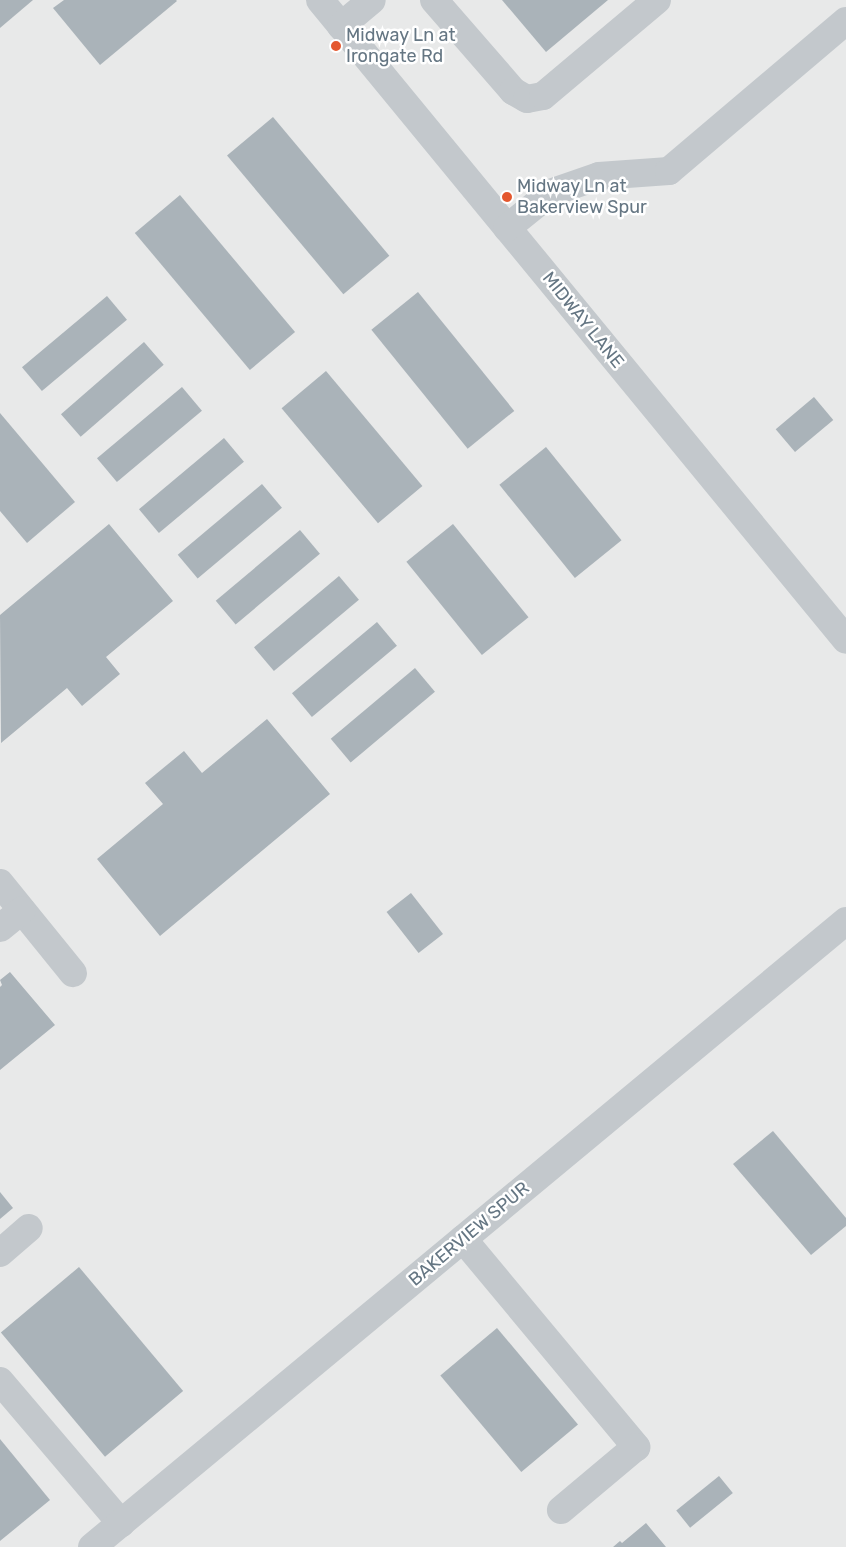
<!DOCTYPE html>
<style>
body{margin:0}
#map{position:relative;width:846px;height:1547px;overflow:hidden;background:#fafaf8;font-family:Rubik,sans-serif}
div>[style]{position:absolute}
.built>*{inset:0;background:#e8e9e9;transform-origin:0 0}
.building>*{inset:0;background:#aab3b9;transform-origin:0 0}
.minor>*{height:28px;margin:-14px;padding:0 14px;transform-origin:14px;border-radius:14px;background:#c3c8cc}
.dots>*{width:14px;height:14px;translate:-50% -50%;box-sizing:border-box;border:2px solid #fff;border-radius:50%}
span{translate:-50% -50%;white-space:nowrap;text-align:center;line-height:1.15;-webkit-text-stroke:5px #fff;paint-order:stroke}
.poi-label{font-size:18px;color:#657683}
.left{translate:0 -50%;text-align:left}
.street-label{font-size:18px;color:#657683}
</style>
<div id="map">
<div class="built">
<i style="left:0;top:0;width:846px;height:1547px"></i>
</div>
<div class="building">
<i style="clip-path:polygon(0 0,33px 0,0 28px)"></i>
<i style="clip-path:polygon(64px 0,176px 0,177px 1px,100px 65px,53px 8px)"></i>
<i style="clip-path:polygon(502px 0,608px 0,546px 52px)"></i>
<i style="left:273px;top:117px;width:181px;height:60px;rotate:50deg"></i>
<i style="left:180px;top:195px;width:179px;height:59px;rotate:50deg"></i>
<i style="left:418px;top:292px;width:153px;height:60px;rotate:51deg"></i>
<i style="left:107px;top:296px;width:31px;height:111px;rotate:50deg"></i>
<i style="left:144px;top:342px;width:30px;height:110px;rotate:49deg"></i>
<i style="left:326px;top:371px;width:150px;height:58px;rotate:50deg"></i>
<i style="left:182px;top:387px;width:31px;height:111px;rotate:50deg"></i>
<i style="left:814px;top:397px;width:30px;height:50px;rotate:50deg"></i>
<i style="clip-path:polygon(0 413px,75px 502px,27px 543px,0 511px)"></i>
<i style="left:224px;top:438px;width:31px;height:111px;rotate:50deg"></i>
<i style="left:546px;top:447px;width:120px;height:60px;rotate:51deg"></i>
<i style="left:262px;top:484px;width:31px;height:110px;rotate:50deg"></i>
<i style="clip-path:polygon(109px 524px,173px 601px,106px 657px,120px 674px,82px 706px,67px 688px,1px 743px,0 615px)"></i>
<i style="left:453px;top:524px;width:120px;height:60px;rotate:51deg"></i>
<i style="left:300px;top:530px;width:31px;height:110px;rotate:50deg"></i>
<i style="left:339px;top:576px;width:31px;height:111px;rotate:50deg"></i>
<i style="left:377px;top:622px;width:31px;height:111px;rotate:50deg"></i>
<i style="left:415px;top:668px;width:31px;height:110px;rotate:50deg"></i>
<i style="clip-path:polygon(267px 719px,330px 794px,160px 936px,97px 859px,163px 804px,145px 783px,184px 751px,202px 773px)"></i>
<i style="left:411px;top:893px;width:52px;height:31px;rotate:52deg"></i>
<i style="clip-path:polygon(10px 972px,55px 1025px,0 1070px,0 987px,2px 985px,0 980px)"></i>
<i style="clip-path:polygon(773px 1131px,846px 1218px,846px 1226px,811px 1255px,733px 1164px)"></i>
<i style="clip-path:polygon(0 1192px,13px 1208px,0 1219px)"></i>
<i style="left:79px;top:1267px;width:162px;height:102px;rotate:50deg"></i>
<i style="left:497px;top:1328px;width:126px;height:74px;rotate:50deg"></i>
<i style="clip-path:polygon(0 1439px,50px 1500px,0 1541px)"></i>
<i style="left:719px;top:1476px;width:22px;height:55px;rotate:51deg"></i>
<i style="clip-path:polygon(646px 1523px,666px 1547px,613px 1547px,620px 1541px,622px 1543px)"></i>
</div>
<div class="minor">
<i style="left:320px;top:0;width:828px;rotate:50.58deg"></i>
<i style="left:434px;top:0;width:121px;rotate:49deg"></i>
<i style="left:513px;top:91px;width:16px;rotate:30deg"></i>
<i style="left:527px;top:99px;width:16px;rotate:-11deg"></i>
<i style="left:543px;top:96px;width:149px;rotate:-40.1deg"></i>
<i style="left:341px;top:26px;width:40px;rotate:-40deg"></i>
<i style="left:507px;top:228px;width:55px;rotate:-39.1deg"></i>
<i style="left:550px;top:193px;width:52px;rotate:-19.1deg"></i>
<i style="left:599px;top:176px;width:70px;rotate:-4.1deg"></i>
<i style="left:669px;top:171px;width:232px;rotate:-40.3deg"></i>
<i style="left:0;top:883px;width:116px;rotate:51deg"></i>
<i style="left:0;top:928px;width:28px;rotate:-39deg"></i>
<i style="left:463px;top:1239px;width:271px;rotate:50.2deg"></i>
<i style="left:636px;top:1447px;width:98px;rotate:140deg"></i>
<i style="left:0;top:1253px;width:38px;rotate:-41deg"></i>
<i style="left:0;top:1381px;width:187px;rotate:49.6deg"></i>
<i style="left:92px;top:1547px;width:980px;rotate:-39.7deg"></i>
</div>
<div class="dots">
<i style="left:336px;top:46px;background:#e4572e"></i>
<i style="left:507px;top:197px;background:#e4572e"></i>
</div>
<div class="poi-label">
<span class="left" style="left:346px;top:46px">Midway Ln at<br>Irongate Rd</span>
<span class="left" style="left:517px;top:197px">Midway Ln at<br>Bakerview Spur</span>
</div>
<div class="street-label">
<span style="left:583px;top:320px;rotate:51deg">MIDWAY LANE</span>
<span style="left:469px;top:1234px;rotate:-40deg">BAKERVIEW SPUR</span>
</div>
</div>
